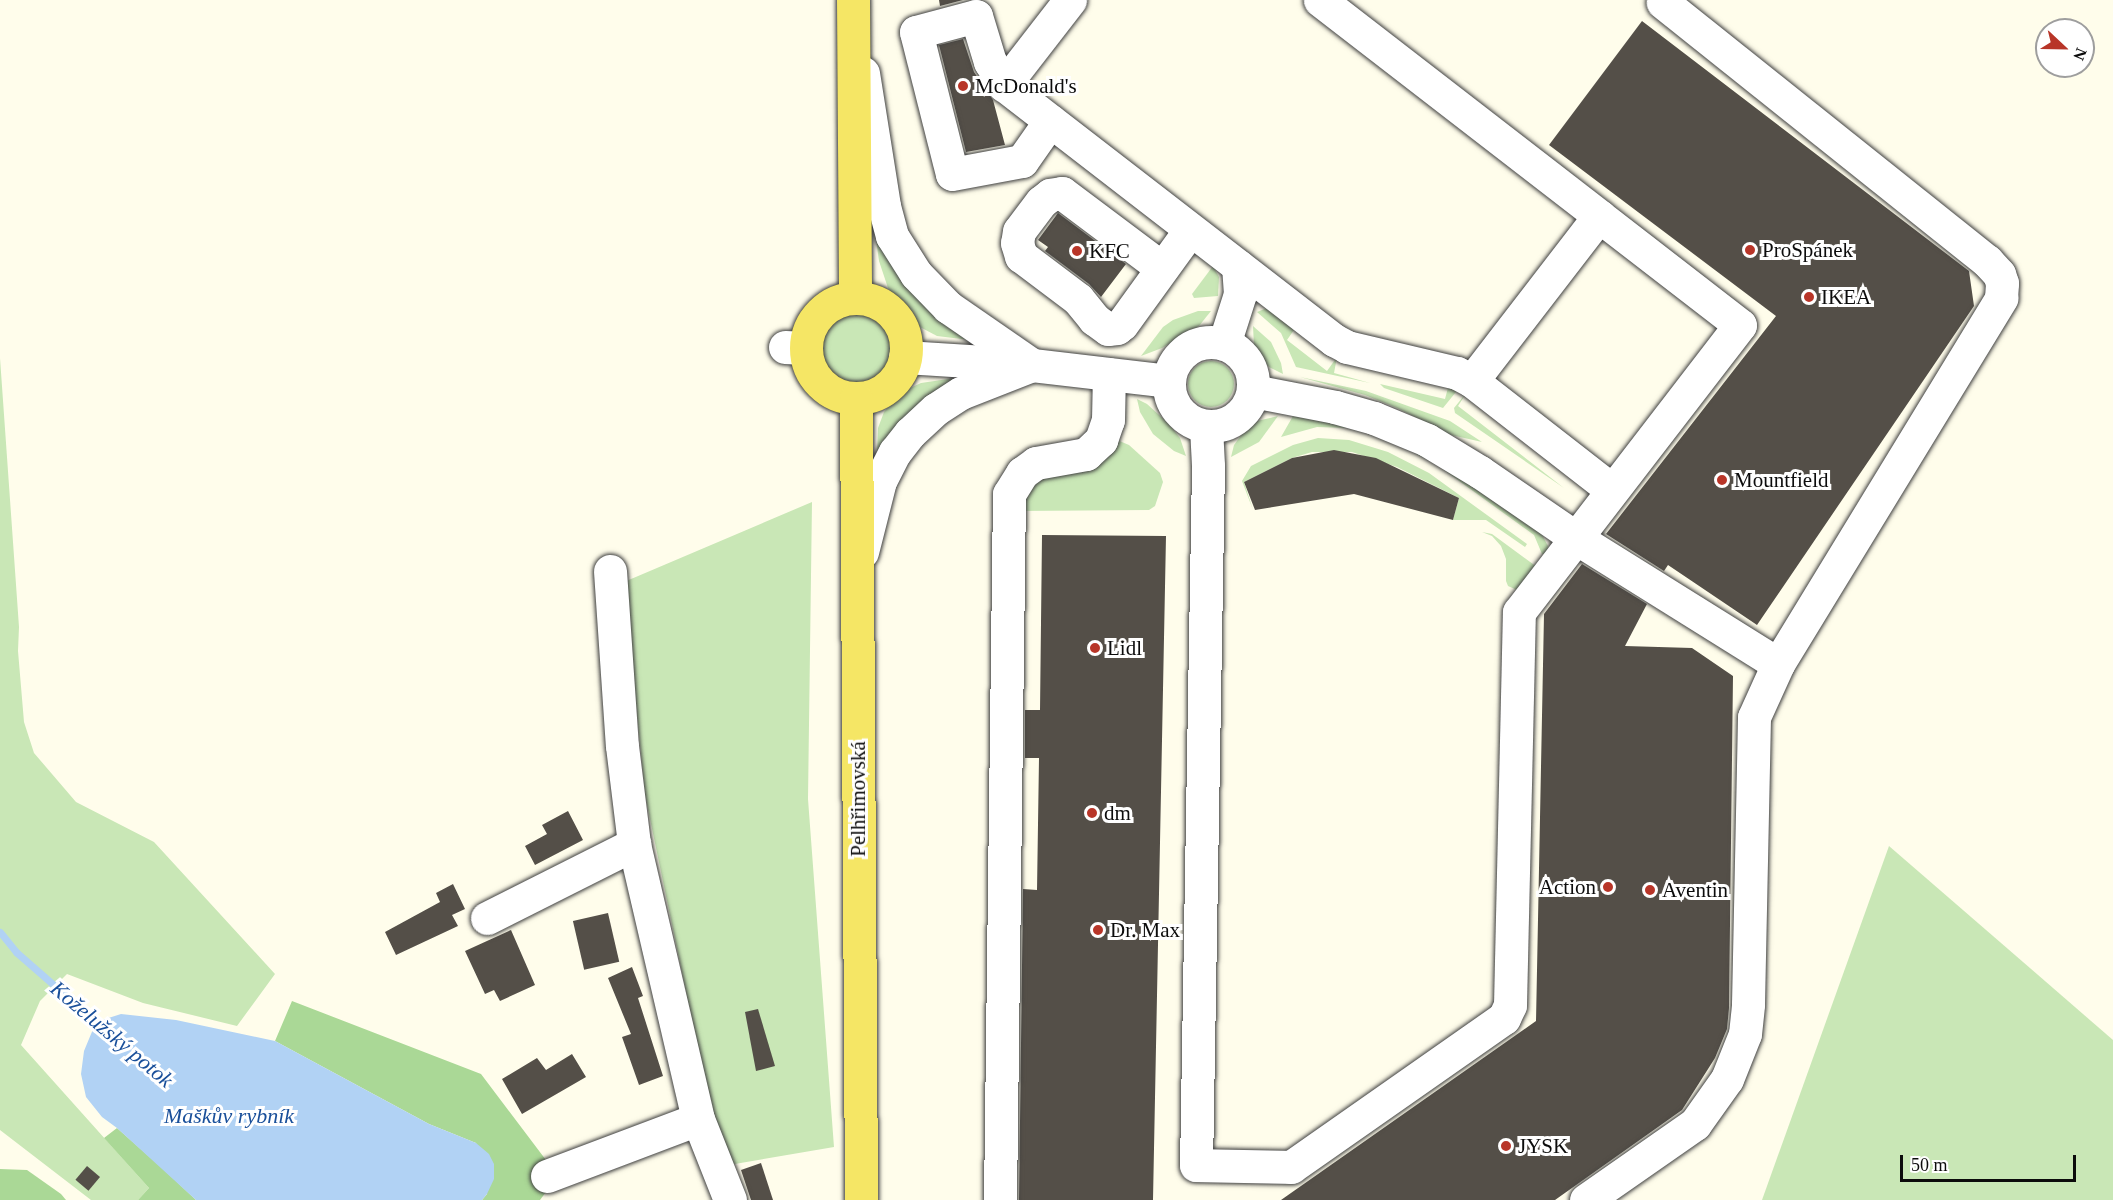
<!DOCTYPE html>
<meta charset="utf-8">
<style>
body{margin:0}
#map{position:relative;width:2113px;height:1200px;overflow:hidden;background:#fffdeb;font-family:"Times New Roman",serif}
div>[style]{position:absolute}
.green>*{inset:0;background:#c9e7b6}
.round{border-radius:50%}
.forest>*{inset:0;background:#aad896}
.water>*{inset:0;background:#b1d2f4}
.stream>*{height:7px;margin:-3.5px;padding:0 3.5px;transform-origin:3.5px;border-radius:3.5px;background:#b1d2f4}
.building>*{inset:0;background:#544f48;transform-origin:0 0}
.roads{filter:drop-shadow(0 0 2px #3f3f3f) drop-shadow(0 0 2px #3f3f3f)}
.minor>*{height:33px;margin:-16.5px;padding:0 16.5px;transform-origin:16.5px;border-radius:16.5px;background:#fff}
.minor>.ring{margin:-16.5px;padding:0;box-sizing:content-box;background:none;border:33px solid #fff;border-radius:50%}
.major>*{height:33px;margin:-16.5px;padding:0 16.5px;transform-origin:16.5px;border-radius:16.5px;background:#f5e665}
.major>.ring{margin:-16.5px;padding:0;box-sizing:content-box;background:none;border:33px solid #f5e665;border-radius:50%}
.dots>*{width:16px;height:16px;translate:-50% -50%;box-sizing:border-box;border:3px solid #fff;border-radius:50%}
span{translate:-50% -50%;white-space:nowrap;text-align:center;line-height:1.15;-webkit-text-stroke:6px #fff;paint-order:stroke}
.poi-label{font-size:21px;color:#0c0c0c}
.left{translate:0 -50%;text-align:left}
.right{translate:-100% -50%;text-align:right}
.street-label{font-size:21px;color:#0c0c0c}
.water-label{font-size:22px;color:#194f9a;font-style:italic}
.north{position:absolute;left:2035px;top:18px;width:60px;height:60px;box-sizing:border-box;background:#fff;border:2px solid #9e9e9e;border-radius:50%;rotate:112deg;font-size:16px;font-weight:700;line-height:24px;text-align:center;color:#0c0c0c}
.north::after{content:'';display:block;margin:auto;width:21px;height:27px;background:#b83528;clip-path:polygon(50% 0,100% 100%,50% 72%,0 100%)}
.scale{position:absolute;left:1900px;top:1155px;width:176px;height:27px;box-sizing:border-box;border:3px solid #0c0c0c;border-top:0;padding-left:8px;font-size:18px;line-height:21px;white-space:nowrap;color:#0c0c0c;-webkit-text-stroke:4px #fff;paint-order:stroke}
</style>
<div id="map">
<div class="green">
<i style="clip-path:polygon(876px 239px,970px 340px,937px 336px,918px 326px,888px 288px,879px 261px)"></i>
<i style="clip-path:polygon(1213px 266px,1219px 277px,1218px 296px,1194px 298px,1192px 294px)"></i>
<i style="clip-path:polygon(1267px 308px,1296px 327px,1287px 340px,1327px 371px,1337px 357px,1334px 373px,1370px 383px,1296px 367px,1281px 333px,1257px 312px)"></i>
<i style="clip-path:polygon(1198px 311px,1211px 311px,1199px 326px,1162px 348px,1141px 356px,1163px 327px,1173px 320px)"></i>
<i class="round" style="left:821px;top:313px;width:70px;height:70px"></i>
<i style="clip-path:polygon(1253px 326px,1271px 342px,1281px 363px,1283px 374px,1269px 367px,1258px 355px,1254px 346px)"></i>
<i style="clip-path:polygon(0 358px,19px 627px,18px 651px,24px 722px,34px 753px,76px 802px,154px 842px,275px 974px,237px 1026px,143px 1003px,67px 974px,40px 1001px,21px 1045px,149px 1188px,138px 1200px,91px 1200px,0 1130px)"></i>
<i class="round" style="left:1188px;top:361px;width:46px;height:46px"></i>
<i style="clip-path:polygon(1300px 377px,1366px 391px,1450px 421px,1482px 442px,1451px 435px,1397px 408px,1365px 395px)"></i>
<i style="clip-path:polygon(955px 378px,877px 454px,878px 428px,884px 412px,892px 402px,908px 389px,921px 383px)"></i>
<i style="clip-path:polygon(1380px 384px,1445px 399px,1449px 384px,1460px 387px,1443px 408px,1384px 388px)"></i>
<i style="clip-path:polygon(1467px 392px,1458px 406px,1564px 488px,1455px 413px,1454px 408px)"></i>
<i style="clip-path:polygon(1137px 399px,1147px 404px,1168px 423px,1180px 438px,1186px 456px,1174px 451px,1153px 434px,1140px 412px)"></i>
<i style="clip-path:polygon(1278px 416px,1259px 442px,1231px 457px,1234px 445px,1248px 426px,1257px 421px)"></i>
<i style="clip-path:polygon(1293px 416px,1358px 428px,1401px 443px,1428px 456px,1539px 529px,1548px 546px,1547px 556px,1542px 554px,1534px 535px,1437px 465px,1390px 440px,1348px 428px,1317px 427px,1281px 437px)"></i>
<i style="clip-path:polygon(1318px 438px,1349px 440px,1388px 452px,1429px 473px,1527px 544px,1525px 547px,1486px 520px,1453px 520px,1459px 498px,1397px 467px,1352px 452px,1312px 452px,1292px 458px,1244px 482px,1253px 510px,1242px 481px,1251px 466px,1293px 445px)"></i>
<i style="clip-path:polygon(1117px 440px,1129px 445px,1160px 473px,1163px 482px,1155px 506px,1149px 510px,1018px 511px,1032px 482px)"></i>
<i style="clip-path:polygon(812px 502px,808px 799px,834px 1147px,729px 1165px,710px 1107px,645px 795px,624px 582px)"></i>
<i style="clip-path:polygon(1482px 532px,1492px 534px,1537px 567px,1517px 590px,1508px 586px,1506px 581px,1506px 559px,1501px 546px,1492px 536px)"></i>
<i style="clip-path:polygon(1889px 846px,2113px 1040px,2113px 1200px,1762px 1200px)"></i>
</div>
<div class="forest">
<i style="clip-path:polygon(292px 1001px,481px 1074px,558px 1176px,540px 1200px,482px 1200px,487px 1194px,476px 1143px,429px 1124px,275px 1041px)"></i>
<i style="clip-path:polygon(117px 1128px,162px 1168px,196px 1200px,138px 1200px,149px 1188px,104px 1138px)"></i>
<i style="clip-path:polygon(0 1169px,27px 1170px,61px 1194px,66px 1200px,0 1200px)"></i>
</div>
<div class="water">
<i style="clip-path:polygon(121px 1014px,176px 1020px,275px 1041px,429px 1124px,476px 1143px,489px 1154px,494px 1164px,494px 1179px,487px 1194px,482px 1200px,196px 1200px,117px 1128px,102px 1117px,86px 1097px,81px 1074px,84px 1051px,96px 1022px)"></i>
</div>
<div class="stream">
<i style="left:0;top:932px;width:26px;rotate:51deg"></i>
<i style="left:16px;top:952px;width:116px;rotate:41.1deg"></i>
</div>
<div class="building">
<i style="clip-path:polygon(939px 0,963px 0,940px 6px)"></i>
<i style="clip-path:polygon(1642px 21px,1969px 271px,1974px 306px,1757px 625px,1668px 565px,1664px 571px,1606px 534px,1776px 316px,1549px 145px)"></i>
<i style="clip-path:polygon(963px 39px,974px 72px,993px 100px,1005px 145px,966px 152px,939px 45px)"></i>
<i style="clip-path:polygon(1058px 213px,1126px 264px,1101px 297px,1089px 284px,1045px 251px,1048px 247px,1038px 240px)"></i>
<i style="clip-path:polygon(1334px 450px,1376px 458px,1459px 498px,1453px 520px,1354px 494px,1255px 510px,1244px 482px,1292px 458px)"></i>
<i style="clip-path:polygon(1042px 535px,1166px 536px,1153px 1200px,1019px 1200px,1023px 889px,1037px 890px,1039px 758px,1025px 758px,1025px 710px,1040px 710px)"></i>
<i style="clip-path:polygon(1582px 564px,1647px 604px,1625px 646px,1692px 648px,1733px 676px,1729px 1008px,1727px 1029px,1715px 1058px,1682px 1110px,1555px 1200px,1281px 1200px,1536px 1021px,1544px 614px)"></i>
<i style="clip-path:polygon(568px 811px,583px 840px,535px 865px,525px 846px,547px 834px,542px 825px)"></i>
<i style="clip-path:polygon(453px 884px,465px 909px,452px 915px,458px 926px,396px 955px,385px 932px,440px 902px,436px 893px)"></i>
<i style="left:608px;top:913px;width:50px;height:36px;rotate:77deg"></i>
<i style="clip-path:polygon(511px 930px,535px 985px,500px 1001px,494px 990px,485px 994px,465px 951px)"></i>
<i style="clip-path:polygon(632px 967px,643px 996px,638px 998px,663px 1076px,639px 1085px,622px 1037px,631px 1034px,608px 978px)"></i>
<i style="clip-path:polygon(758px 1009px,775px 1066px,756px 1071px,745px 1012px)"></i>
<i style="clip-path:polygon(572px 1054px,586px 1077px,522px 1114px,502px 1079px,537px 1058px,546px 1070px)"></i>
<i style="clip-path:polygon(761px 1163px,773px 1200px,751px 1200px,741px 1170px)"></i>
<i style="left:87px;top:1166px;width:17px;height:18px;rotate:40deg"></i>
</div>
<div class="roads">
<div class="minor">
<i style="left:1070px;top:0;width:108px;rotate:127.8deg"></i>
<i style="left:1004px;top:85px;width:417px;rotate:37.7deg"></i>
<i style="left:1334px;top:340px;width:15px;rotate:28deg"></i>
<i style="left:1347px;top:347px;width:113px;rotate:13.3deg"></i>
<i style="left:1457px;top:373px;width:17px;rotate:28deg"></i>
<i style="left:1320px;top:0;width:353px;rotate:37.7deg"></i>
<i style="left:863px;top:73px;width:135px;rotate:81deg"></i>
<i style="left:884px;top:206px;width:31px;rotate:75deg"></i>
<i style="left:892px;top:236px;width:45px;rotate:57.7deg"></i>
<i style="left:916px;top:274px;width:46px;rotate:45.9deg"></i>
<i style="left:948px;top:307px;width:102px;rotate:34.6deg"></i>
<i style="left:1004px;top:85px;width:27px;rotate:-121deg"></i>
<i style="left:990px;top:62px;width:48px;rotate:-106.9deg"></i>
<i style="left:976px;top:16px;width:62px;rotate:165.1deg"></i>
<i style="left:916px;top:32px;width:146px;rotate:75.8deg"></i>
<i style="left:952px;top:174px;width:71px;rotate:-10.5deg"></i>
<i style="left:1022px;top:161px;width:49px;rotate:-55deg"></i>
<i style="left:1162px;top:268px;width:125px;rotate:-143.1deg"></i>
<i style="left:1062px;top:193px;width:12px;rotate:171deg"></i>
<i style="left:1050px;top:195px;width:11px;rotate:142deg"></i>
<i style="left:1041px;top:202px;width:36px;rotate:127deg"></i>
<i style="left:1019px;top:231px;width:12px;rotate:99deg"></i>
<i style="left:1017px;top:243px;width:14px;rotate:73deg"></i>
<i style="left:1021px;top:256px;width:71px;rotate:37deg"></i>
<i style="left:1078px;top:299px;width:26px;rotate:51deg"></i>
<i style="left:1094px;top:319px;width:17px;rotate:36deg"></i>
<i style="left:1108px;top:329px;width:9px;rotate:-6deg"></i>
<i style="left:1117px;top:328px;width:6px;rotate:-39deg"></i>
<i style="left:1122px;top:324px;width:116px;rotate:-54.1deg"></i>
<i class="ring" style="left:1169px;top:342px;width:51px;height:51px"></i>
<i style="left:1224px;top:344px;width:52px;rotate:-72.3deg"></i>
<i style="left:1240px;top:294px;width:28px;rotate:-94deg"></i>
<i style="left:785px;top:347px;width:21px;rotate:3deg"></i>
<i style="left:905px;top:357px;width:127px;rotate:3.6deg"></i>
<i style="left:1032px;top:365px;width:137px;rotate:6.7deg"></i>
<i style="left:1253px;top:391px;width:84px;rotate:11deg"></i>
<i style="left:1335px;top:407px;width:41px;rotate:15.8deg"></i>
<i style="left:1374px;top:418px;width:57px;rotate:22.5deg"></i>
<i style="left:1427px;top:440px;width:62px;rotate:31.1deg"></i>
<i style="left:1480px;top:472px;width:116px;rotate:34.5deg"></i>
<i style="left:1576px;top:538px;width:238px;rotate:32deg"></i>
<i style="left:1206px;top:427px;width:39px;rotate:87deg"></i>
<i style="left:1208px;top:466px;width:699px;rotate:90.98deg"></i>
<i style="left:1196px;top:1165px;width:95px;rotate:1.2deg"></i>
<i style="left:1291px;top:1167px;width:260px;rotate:-35deg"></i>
<i style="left:1504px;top:1018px;width:14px;rotate:-65deg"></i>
<i style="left:1510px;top:1005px;width:393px;rotate:-88.7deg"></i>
<i style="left:1519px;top:612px;width:362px;rotate:-52.4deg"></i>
<i style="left:1740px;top:325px;width:178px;rotate:-142.3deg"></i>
<i style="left:1599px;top:216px;width:208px;rotate:127.6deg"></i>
<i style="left:1472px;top:381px;width:177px;rotate:37.9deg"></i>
<i style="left:862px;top:552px;width:73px;rotate:-75.8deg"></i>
<i style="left:880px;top:481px;width:33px;rotate:-63deg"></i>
<i style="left:895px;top:452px;width:24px;rotate:-52deg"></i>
<i style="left:910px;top:433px;width:35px;rotate:-43deg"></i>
<i style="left:936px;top:409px;width:30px;rotate:-33deg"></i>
<i style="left:961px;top:393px;width:76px;rotate:-21.5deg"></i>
<i style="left:610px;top:571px;width:175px;rotate:86.1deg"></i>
<i style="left:622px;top:746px;width:99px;rotate:83deg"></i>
<i style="left:634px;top:844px;width:282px;rotate:76.9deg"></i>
<i style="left:698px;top:1119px;width:87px;rotate:68.4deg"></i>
<i style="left:487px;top:918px;width:165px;rotate:-26.7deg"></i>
<i style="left:547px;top:1176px;width:161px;rotate:-20.7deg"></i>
<i style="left:1000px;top:1200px;width:706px;rotate:-89.27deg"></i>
<i style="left:1009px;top:494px;width:25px;rotate:-58deg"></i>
<i style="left:1022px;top:473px;width:17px;rotate:-36deg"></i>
<i style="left:1036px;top:463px;width:51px;rotate:-10.2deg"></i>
<i style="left:1086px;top:454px;width:21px;rotate:-43deg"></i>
<i style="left:1101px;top:440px;width:21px;rotate:-71deg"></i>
<i style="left:1108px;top:420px;width:46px;rotate:-88.8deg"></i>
<i style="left:1586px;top:1200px;width:133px;rotate:-34.9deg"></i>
<i style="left:1695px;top:1124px;width:55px;rotate:-54.6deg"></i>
<i style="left:1727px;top:1079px;width:48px;rotate:-68.2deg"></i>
<i style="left:1745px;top:1034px;width:30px;rotate:-84deg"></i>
<i style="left:1748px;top:1004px;width:287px;rotate:-88.8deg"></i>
<i style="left:1754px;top:717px;width:58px;rotate:-65.6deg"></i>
<i style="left:1778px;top:664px;width:429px;rotate:-58.6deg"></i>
<i style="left:2001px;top:298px;width:15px;rotate:-86deg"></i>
<i style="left:2002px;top:283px;width:9px;rotate:-108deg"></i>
<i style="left:1999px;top:274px;width:18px;rotate:-133deg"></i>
<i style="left:1987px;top:261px;width:415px;rotate:-141.4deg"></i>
</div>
<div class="major">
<i style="left:853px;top:0;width:298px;rotate:89.6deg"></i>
<i class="ring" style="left:806px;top:298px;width:67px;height:67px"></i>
<i style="left:856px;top:399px;width:801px;rotate:89.64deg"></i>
</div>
</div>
<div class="dots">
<i style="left:963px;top:86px;background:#b83528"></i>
<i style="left:1750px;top:250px;background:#b83528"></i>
<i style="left:1077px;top:251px;background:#b83528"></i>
<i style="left:1809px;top:297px;background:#b83528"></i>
<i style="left:1722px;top:480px;background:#b83528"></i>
<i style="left:1095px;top:648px;background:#b83528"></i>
<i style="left:1092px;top:813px;background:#b83528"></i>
<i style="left:1608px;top:887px;background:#b83528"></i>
<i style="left:1650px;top:890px;background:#b83528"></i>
<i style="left:1098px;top:930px;background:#b83528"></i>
<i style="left:1506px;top:1146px;background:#b83528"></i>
</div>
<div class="poi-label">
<span class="left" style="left:975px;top:86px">McDonald's</span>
<span class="left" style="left:1762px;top:250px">ProSpánek</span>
<span class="left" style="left:1089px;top:251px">KFC</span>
<span class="left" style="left:1821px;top:297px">IKEA</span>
<span class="left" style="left:1734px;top:480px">Mountfield</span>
<span class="left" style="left:1107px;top:648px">Lidl</span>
<span class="left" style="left:1104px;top:813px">dm</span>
<span class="right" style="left:1596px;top:887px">Action</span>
<span class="left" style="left:1662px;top:890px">Aventin</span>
<span class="left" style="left:1110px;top:930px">Dr. Max</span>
<span class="left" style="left:1518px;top:1146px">JYSK</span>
</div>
<div class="street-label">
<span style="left:858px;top:799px;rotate:-90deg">Pelhřimovská</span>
</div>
<div class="water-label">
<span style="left:112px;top:1034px;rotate:40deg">Koželužský potok</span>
<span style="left:229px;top:1116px">Maškův rybník</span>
</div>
<div class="north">N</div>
<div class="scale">50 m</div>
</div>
